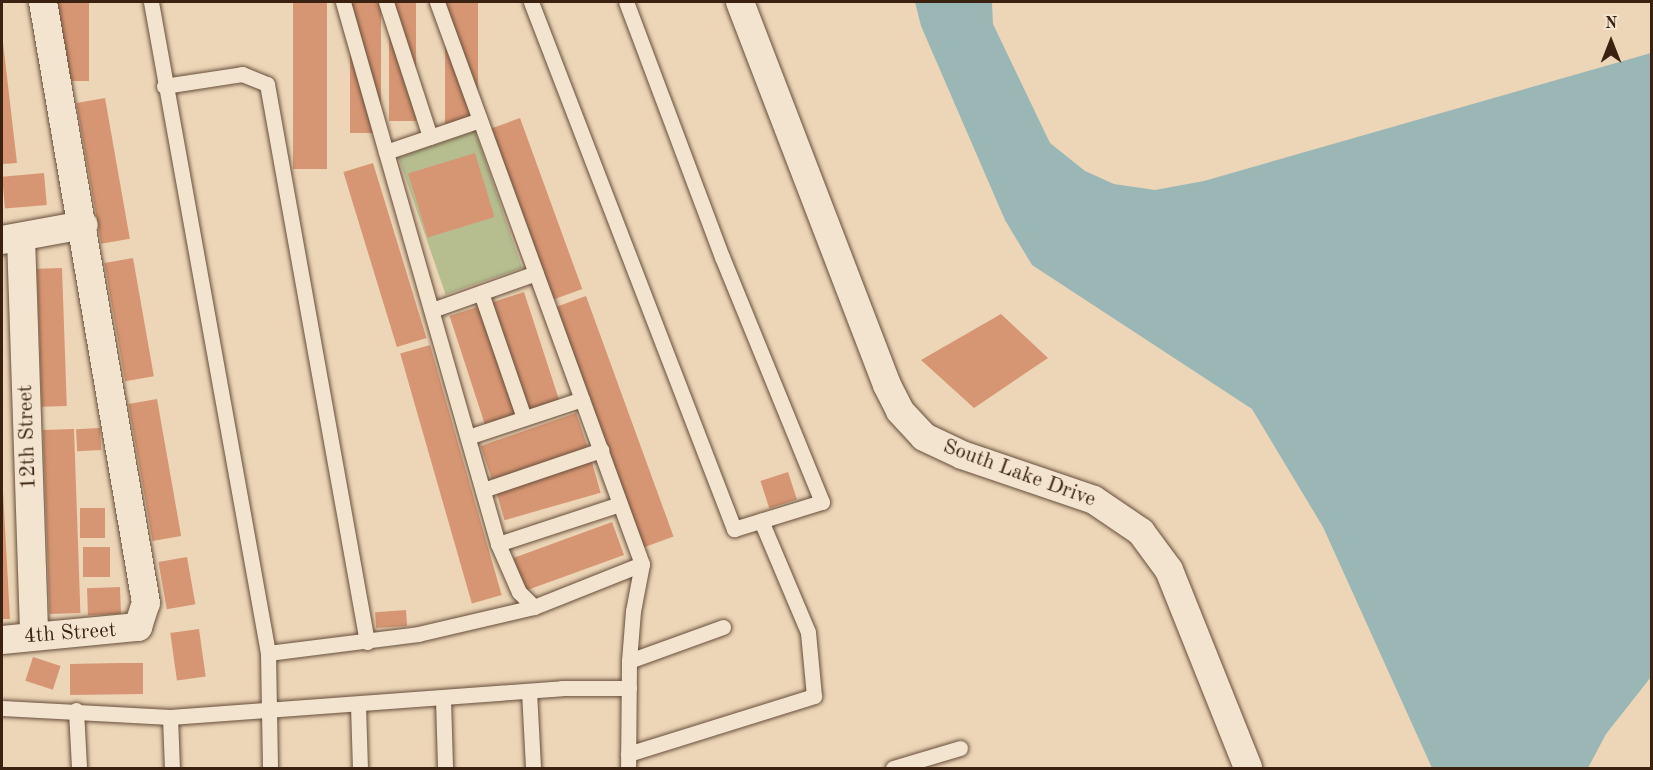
<!DOCTYPE html>
<style>
body{margin:0}
#map{position:relative;width:1653px;height:770px;overflow:hidden;background:#ecd6b7;font-family:"Old Standard TT",serif}
div>[style]{position:absolute}
.green>*{inset:0;background:#b6be90;transform-origin:0 0}
.water>*{inset:0;background:#9ab7b6}
.building>*{inset:0;background:#d79673;transform-origin:0 0}
.roads{filter:drop-shadow(0 0 2px #664e3a) drop-shadow(0 0 2px #664e3a)}
.lane>*{height:15px;margin:-7.5px;padding:0 7.5px;transform-origin:7.5px;border-radius:7.5px;background:#f3e4d0}
.street>*{height:28px;margin:-14px;padding:0 14px;transform-origin:14px;border-radius:14px;background:#f3e4d0}
span{translate:-50% -50%;white-space:nowrap;text-align:center;line-height:1.15;-webkit-text-stroke:4.5px #f3e4d0;paint-order:stroke}
.street-label{font-size:21px;color:#3a2110}
.frame{position:absolute;inset:0;border:3px solid #3a2110;pointer-events:none}
.north{position:absolute;left:1581px;top:12px;width:60px;height:60px;-webkit-text-stroke:4px #f3e4d0;paint-order:stroke;rotate:0deg;font-size:16px;font-weight:700;line-height:24px;text-align:center;color:#3a2110}
.north::after{content:'';display:block;margin:auto;width:21px;height:27px;background:#3a2110;clip-path:polygon(50% 0,100% 100%,50% 72%,0 100%)}
</style>
<div id="map">
<div class="green">
<i style="left:475px;top:131px;width:145px;height:81px;rotate:71deg"></i>
</div>
<div class="water">
<i style="clip-path:polygon(915px 2px,992px 2px,993px 24px,1050px 143px,1085px 171px,1114px 184px,1155px 190px,1204px 181px,1651px 53px,1651px 677px,1606px 734px,1588px 768px,1432px 768px,1323px 527px,1252px 409px,1032px 265px,1005px 220px,921px 26px)"></i>
</div>
<div class="building">
<i style="left:56px;top:2px;width:33px;height:79px"></i>
<i style="left:293px;top:2px;width:34px;height:167px"></i>
<i style="left:350px;top:2px;width:31px;height:131px"></i>
<i style="left:389px;top:2px;width:27px;height:119px"></i>
<i style="left:445px;top:2px;width:33px;height:130px"></i>
<i style="clip-path:polygon(2px 34px,17px 163px,2px 164px)"></i>
<i style="left:105px;top:98px;width:143px;height:29px;rotate:80deg"></i>
<i style="left:520px;top:118px;width:182px;height:32px;rotate:70deg"></i>
<i style="left:475px;top:153px;width:67px;height:70px;rotate:73deg"></i>
<i style="left:373px;top:163px;width:183px;height:31px;rotate:73deg"></i>
<i style="left:44px;top:173px;width:32px;height:42px;rotate:85deg"></i>
<i style="left:133px;top:258px;width:120px;height:29px;rotate:80deg"></i>
<i style="left:62px;top:268px;width:138px;height:25px;rotate:88deg"></i>
<i style="left:524px;top:292px;width:115px;height:34px;rotate:72deg"></i>
<i style="left:586px;top:296px;width:256px;height:32px;rotate:70deg"></i>
<i style="left:480px;top:306px;width:115px;height:32px;rotate:72deg"></i>
<i style="clip-path:polygon(1001px 314px,1048px 358px,974px 408px,921px 360px)"></i>
<i style="left:430px;top:345px;width:260px;height:31px;rotate:74deg"></i>
<i style="left:157px;top:399px;width:139px;height:29px;rotate:80deg"></i>
<i style="left:576px;top:413px;width:36px;height:101px;rotate:71deg"></i>
<i style="left:100px;top:428px;width:22px;height:24px;rotate:87deg"></i>
<i style="left:74px;top:429px;width:184px;height:31px;rotate:88deg"></i>
<i style="left:591px;top:459px;width:35px;height:100px;rotate:74deg"></i>
<i style="left:788px;top:472px;width:29px;height:29px;rotate:72deg"></i>
<i style="clip-path:polygon(2px 473px,10px 619px,2px 619px)"></i>
<i style="left:80px;top:508px;width:25px;height:30px"></i>
<i style="left:612px;top:522px;width:35px;height:105px;rotate:70deg"></i>
<i style="left:83px;top:547px;width:27px;height:30px"></i>
<i style="left:187px;top:557px;width:48px;height:29px;rotate:80deg"></i>
<i style="left:120px;top:587px;width:27px;height:33px;rotate:88deg"></i>
<i style="left:406px;top:610px;width:16px;height:31px;rotate:86deg"></i>
<i style="left:199px;top:629px;width:48px;height:29px;rotate:82deg"></i>
<i style="left:33px;top:657px;width:29px;height:25px;rotate:18deg"></i>
<i style="clip-path:polygon(118px 663px,143px 663px,143px 694px,70px 695px,70px 664px)"></i>
</div>
<div class="roads">
<div class="lane">
<i style="left:151px;top:2px;width:661px;rotate:79.81deg"></i>
<i style="left:268px;top:653px;width:115px;rotate:89deg"></i>
<i style="left:343px;top:2px;width:564px;rotate:74.04deg"></i>
<i style="left:498px;top:544px;width:52px;rotate:66.4deg"></i>
<i style="left:519px;top:592px;width:21px;rotate:45deg"></i>
<i style="left:386px;top:2px;width:142px;rotate:71.9deg"></i>
<i style="left:437px;top:2px;width:598px;rotate:69.96deg"></i>
<i style="left:642px;top:564px;width:48px;rotate:100.8deg"></i>
<i style="left:633px;top:611px;width:50px;rotate:94.6deg"></i>
<i style="left:629px;top:661px;width:107px;rotate:90.5deg"></i>
<i style="left:531px;top:2px;width:565px;rotate:68.93deg"></i>
<i style="left:734px;top:529px;width:92px;rotate:-17.1deg"></i>
<i style="left:822px;top:502px;width:265px;rotate:-112.2deg"></i>
<i style="left:722px;top:257px;width:272px;rotate:-110.6deg"></i>
<i style="left:164px;top:86px;width:79px;rotate:-8.7deg"></i>
<i style="left:242px;top:74px;width:27px;rotate:22deg"></i>
<i style="left:267px;top:84px;width:567px;rotate:79.84deg"></i>
<i style="left:386px;top:152px;width:99px;rotate:-18.8deg"></i>
<i style="left:481px;top:293px;width:132px;rotate:71deg"></i>
<i style="left:432px;top:310px;width:110px;rotate:-19.6deg"></i>
<i style="left:468px;top:437px;width:120px;rotate:-18.4deg"></i>
<i style="left:483px;top:490px;width:125px;rotate:-18.7deg"></i>
<i style="left:498px;top:544px;width:128px;rotate:-18.2deg"></i>
<i style="left:268px;top:653px;width:151px;rotate:-7.2deg"></i>
<i style="left:418px;top:634px;width:119px;rotate:-13.1deg"></i>
<i style="left:534px;top:607px;width:116px;rotate:-21.7deg"></i>
<i style="left:629px;top:661px;width:100px;rotate:-19.9deg"></i>
<i style="left:529px;top:691px;width:77px;rotate:87deg"></i>
<i style="left:443px;top:699px;width:69px;rotate:88.3deg"></i>
<i style="left:358px;top:705px;width:63px;rotate:88.2deg"></i>
<i style="left:2px;top:708px;width:168px;rotate:3.1deg"></i>
<i style="left:170px;top:717px;width:393px;rotate:-4.2deg"></i>
<i style="left:562px;top:688px;width:67px"></i>
<i style="left:76px;top:710px;width:58px;rotate:87deg"></i>
<i style="left:170px;top:717px;width:51px;rotate:87.8deg"></i>
<i style="left:628px;top:754px;width:195px;rotate:-17.3deg"></i>
<i style="left:814px;top:696px;width:64px;rotate:-95.4deg"></i>
<i style="left:808px;top:632px;width:121px;rotate:-112.9deg"></i>
<i style="left:893px;top:768px;width:70px;rotate:-16.6deg"></i>
</div>
<div class="street">
<i style="left:740px;top:2px;width:410px;rotate:69deg"></i>
<i style="left:887px;top:385px;width:29px;rotate:63deg"></i>
<i style="left:900px;top:411px;width:35px;rotate:47deg"></i>
<i style="left:924px;top:437px;width:42px;rotate:25.3deg"></i>
<i style="left:962px;top:455px;width:139px;rotate:18.8deg"></i>
<i style="left:1094px;top:500px;width:57px;rotate:34.2deg"></i>
<i style="left:1141px;top:532px;width:47px;rotate:53.6deg"></i>
<i style="left:1169px;top:570px;width:213px;rotate:68.2deg"></i>
<i style="left:21px;top:238px;width:397px;rotate:88.1deg"></i>
<i style="left:2px;top:240px;width:83px;rotate:-10.4deg"></i>
<i style="left:2px;top:640px;width:137px;rotate:-5.5deg"></i>
<i style="left:138px;top:627px;width:25px;rotate:-72deg"></i>
<i style="left:146px;top:603px;width:610px;rotate:-99.72deg"></i>
</div>
</div>
<div class="street-label">
<span style="left:28px;top:437px;rotate:-92deg">12th Street</span>
<span style="left:1019px;top:474px;rotate:20deg">South Lake Drive</span>
<span style="left:70px;top:634px;rotate:-4deg">4th Street</span>
</div>
<div class="frame"></div>
<div class="north">N</div>
</div>
